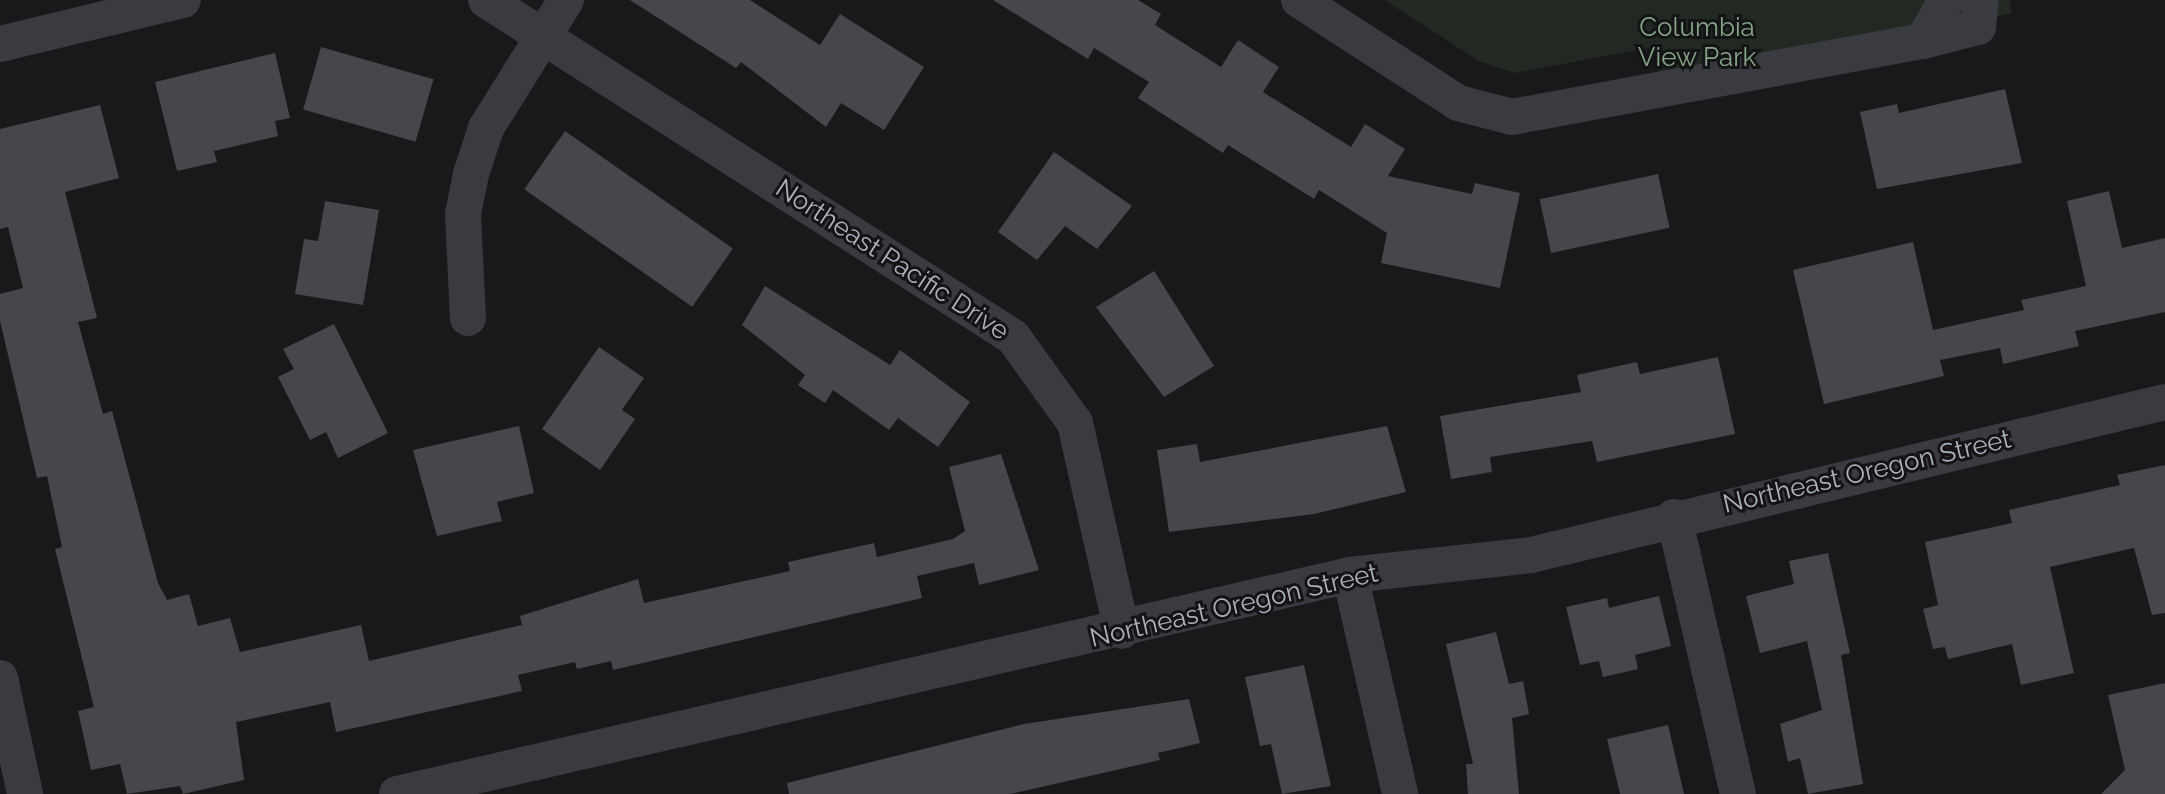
<!DOCTYPE html>
<style>
body{margin:0}
#map{position:relative;width:2165px;height:794px;overflow:hidden;background:#19191b;font-family:Raleway,sans-serif}
div>[style]{position:absolute}
.green>*{inset:0;background:#212922}
.building>*{inset:0;background:#46464b;transform-origin:0 0}
.street>*{height:36px;margin:-18px;padding:0 18px;transform-origin:18px;border-radius:18px;background:#3a3b40}
span{translate:-50% -50%;white-space:nowrap;text-align:center;line-height:1.15;-webkit-text-stroke:6px #141416;paint-order:stroke}
.park-label{font-size:26px;color:#84a485}
.street-label{font-size:26px;color:#acb0ba}
</style>
<div id="map">
<div class="green">
<i style="clip-path:polygon(1384px 0,2009px 0,2012px 13px,1664px 93px,1653px 47px,1514px 73px,1479px 61px)"></i>
</div>
<div class="building">
<i style="clip-path:polygon(630px 0,750px 0,820px 45px,840px 14px,924px 67px,884px 130px,841px 103px,826px 127px,741px 62px,736px 68px)"></i>
<i style="clip-path:polygon(993px 0,1138px 0,1161px 14px,1155px 25px,1221px 67px,1238px 40px,1279px 67px,1263px 92px,1351px 147px,1365px 124px,1405px 149px,1388px 176px,1472px 194px,1475px 183px,1520px 193px,1500px 288px,1381px 263px,1387px 233px,1319px 190px,1314px 199px,1228px 145px,1223px 153px,1138px 98px,1149px 82px,1094px 48px,1088px 59px)"></i>
<i style="left:321px;top:47px;width:117px;height:65px;rotate:16deg"></i>
<i style="clip-path:polygon(275px 53px,290px 118px,275px 121px,278px 136px,214px 151px,217px 162px,177px 171px,155px 82px)"></i>
<i style="clip-path:polygon(2005px 89px,2022px 163px,1877px 189px,1860px 112px,1897px 104px,1899px 113px)"></i>
<i style="clip-path:polygon(100px 105px,119px 178px,65px 192px,97px 318px,78px 322px,103px 414px,112px 411px,158px 583px,167px 600px,189px 594px,198px 626px,230px 618px,240px 652px,361px 625px,369px 661px,522px 625px,520px 616px,638px 579px,644px 603px,790px 571px,788px 562px,874px 543px,877px 557px,953px 539px,965px 531px,949px 467px,1001px 454px,1039px 570px,979px 585px,974px 563px,917px 576px,922px 598px,613px 670px,611px 661px,577px 669px,575px 662px,518px 675px,522px 691px,336px 732px,330px 702px,236px 722px,244px 780px,183px 794px,180px 786px,127px 794px,120px 764px,91px 770px,78px 711px,94px 707px,55px 549px,62px 547px,47px 476px,37px 478px,0 321px,0 294px,23px 288px,8px 227px,0 229px,0 129px)"></i>
<i style="left:565px;top:131px;width:205px;height:71px;rotate:35deg"></i>
<i style="clip-path:polygon(1054px 152px,1132px 206px,1097px 249px,1065px 226px,1037px 260px,998px 232px)"></i>
<i style="left:1658px;top:174px;width:55px;height:121px;rotate:78deg"></i>
<i style="clip-path:polygon(2109px 191px,2122px 248px,2165px 238px,2165px 312px,2075px 331px,2079px 346px,2003px 364px,2000px 348px,1940px 360px,1944px 376px,1824px 404px,1793px 270px,1913px 242px,1933px 330px,2024px 310px,2021px 300px,2086px 286px,2067px 201px)"></i>
<i style="clip-path:polygon(325px 201px,379px 210px,363px 305px,295px 294px,304px 239px,318px 241px)"></i>
<i style="clip-path:polygon(1154px 271px,1214px 366px,1164px 397px,1096px 307px)"></i>
<i style="clip-path:polygon(765px 286px,890px 365px,900px 350px,970px 402px,938px 447px,898px 418px,889px 430px,833px 390px,825px 403px,798px 385px,805px 375px,742px 325px)"></i>
<i style="clip-path:polygon(334px 324px,388px 433px,338px 458px,326px 432px,310px 440px,278px 377px,294px 369px,283px 349px)"></i>
<i style="clip-path:polygon(599px 347px,644px 378px,622px 410px,635px 419px,600px 470px,542px 429px)"></i>
<i style="clip-path:polygon(1718px 357px,1735px 434px,1597px 462px,1592px 441px,1490px 457px,1492px 472px,1451px 479px,1440px 416px,1581px 392px,1577px 375px,1637px 362px,1640px 374px)"></i>
<i style="clip-path:polygon(519px 426px,534px 493px,497px 502px,502px 521px,437px 536px,413px 450px)"></i>
<i style="clip-path:polygon(1387px 426px,1406px 492px,1314px 514px,1169px 532px,1157px 450px,1197px 444px,1200px 462px)"></i>
<i style="clip-path:polygon(2165px 465px,2165px 613px,2152px 615px,2134px 548px,2050px 567px,2074px 673px,2021px 685px,2012px 644px,1948px 659px,1945px 647px,1933px 649px,1923px 609px,1938px 605px,1925px 542px,2012px 523px,2009px 510px,2120px 485px,2117px 475px)"></i>
<i style="clip-path:polygon(1828px 553px,1850px 653px,1841px 655px,1863px 784px,1808px 794px,1800px 758px,1788px 762px,1780px 724px,1822px 710px,1807px 641px,1760px 653px,1746px 596px,1794px 584px,1789px 561px)"></i>
<i style="clip-path:polygon(1659px 596px,1671px 646px,1635px 655px,1638px 669px,1603px 677px,1599px 661px,1580px 665px,1566px 607px,1607px 598px,1609px 608px)"></i>
<i style="clip-path:polygon(1496px 632px,1509px 684px,1523px 681px,1529px 714px,1512px 718px,1519px 794px,1468px 794px,1466px 764px,1473px 764px,1446px 644px)"></i>
<i style="clip-path:polygon(1304px 665px,1331px 786px,1282px 794px,1271px 744px,1260px 746px,1245px 677px)"></i>
<i style="clip-path:polygon(2165px 683px,2165px 794px,2101px 794px,2125px 770px,2108px 695px)"></i>
<i style="clip-path:polygon(1189px 699px,1200px 743px,1158px 753px,1160px 760px,1010px 794px,789px 794px,787px 783px,1024px 724px)"></i>
<i style="clip-path:polygon(1668px 725px,1684px 794px,1620px 794px,1607px 739px)"></i>
</div>
<div class="street">
<i style="left:486px;top:0;width:626px;rotate:32.6deg"></i>
<i style="left:1013px;top:337px;width:106px;rotate:54.2deg"></i>
<i style="left:1075px;top:423px;width:213px;rotate:77.3deg"></i>
<i style="left:1299px;top:0;width:189px;rotate:32.9deg"></i>
<i style="left:1458px;top:103px;width:56px;rotate:14.5deg"></i>
<i style="left:1512px;top:117px;width:418px;rotate:-10.5deg"></i>
<i style="left:1923px;top:41px;width:57px;rotate:-14.3deg"></i>
<i style="left:1978px;top:27px;width:27px;rotate:-84deg"></i>
<i style="left:1923px;top:41px;width:47px;rotate:-60.7deg"></i>
<i style="left:0;top:44px;width:188px;rotate:-13.5deg"></i>
<i style="left:468px;top:318px;width:104px;rotate:-92.8deg"></i>
<i style="left:463px;top:214px;width:41px;rotate:-78.7deg"></i>
<i style="left:471px;top:174px;width:48px;rotate:-71.9deg"></i>
<i style="left:486px;top:128px;width:151px;rotate:-58deg"></i>
<i style="left:1674px;top:517px;width:284px;rotate:77deg"></i>
<i style="left:1350px;top:575px;width:225px;rotate:77.1deg"></i>
<i style="left:0;top:678px;width:119px;rotate:77.8deg"></i>
<i style="left:397px;top:794px;width:978px;rotate:-12.94deg"></i>
<i style="left:1350px;top:575px;width:182px;rotate:-6.3deg"></i>
<i style="left:1531px;top:555px;width:652px;rotate:-13.57deg"></i>
</div>
<div class="park-label">
<span style="left:1697px;top:43px">Columbia<br>View Park</span>
</div>
<div class="street-label">
<span style="left:892px;top:260px;rotate:33deg">Northeast Pacific Drive</span>
<span style="left:1867px;top:472px;rotate:-13deg">Northeast Oregon Street</span>
<span style="left:1234px;top:606px;rotate:-13deg">Northeast Oregon Street</span>
</div>
</div>
